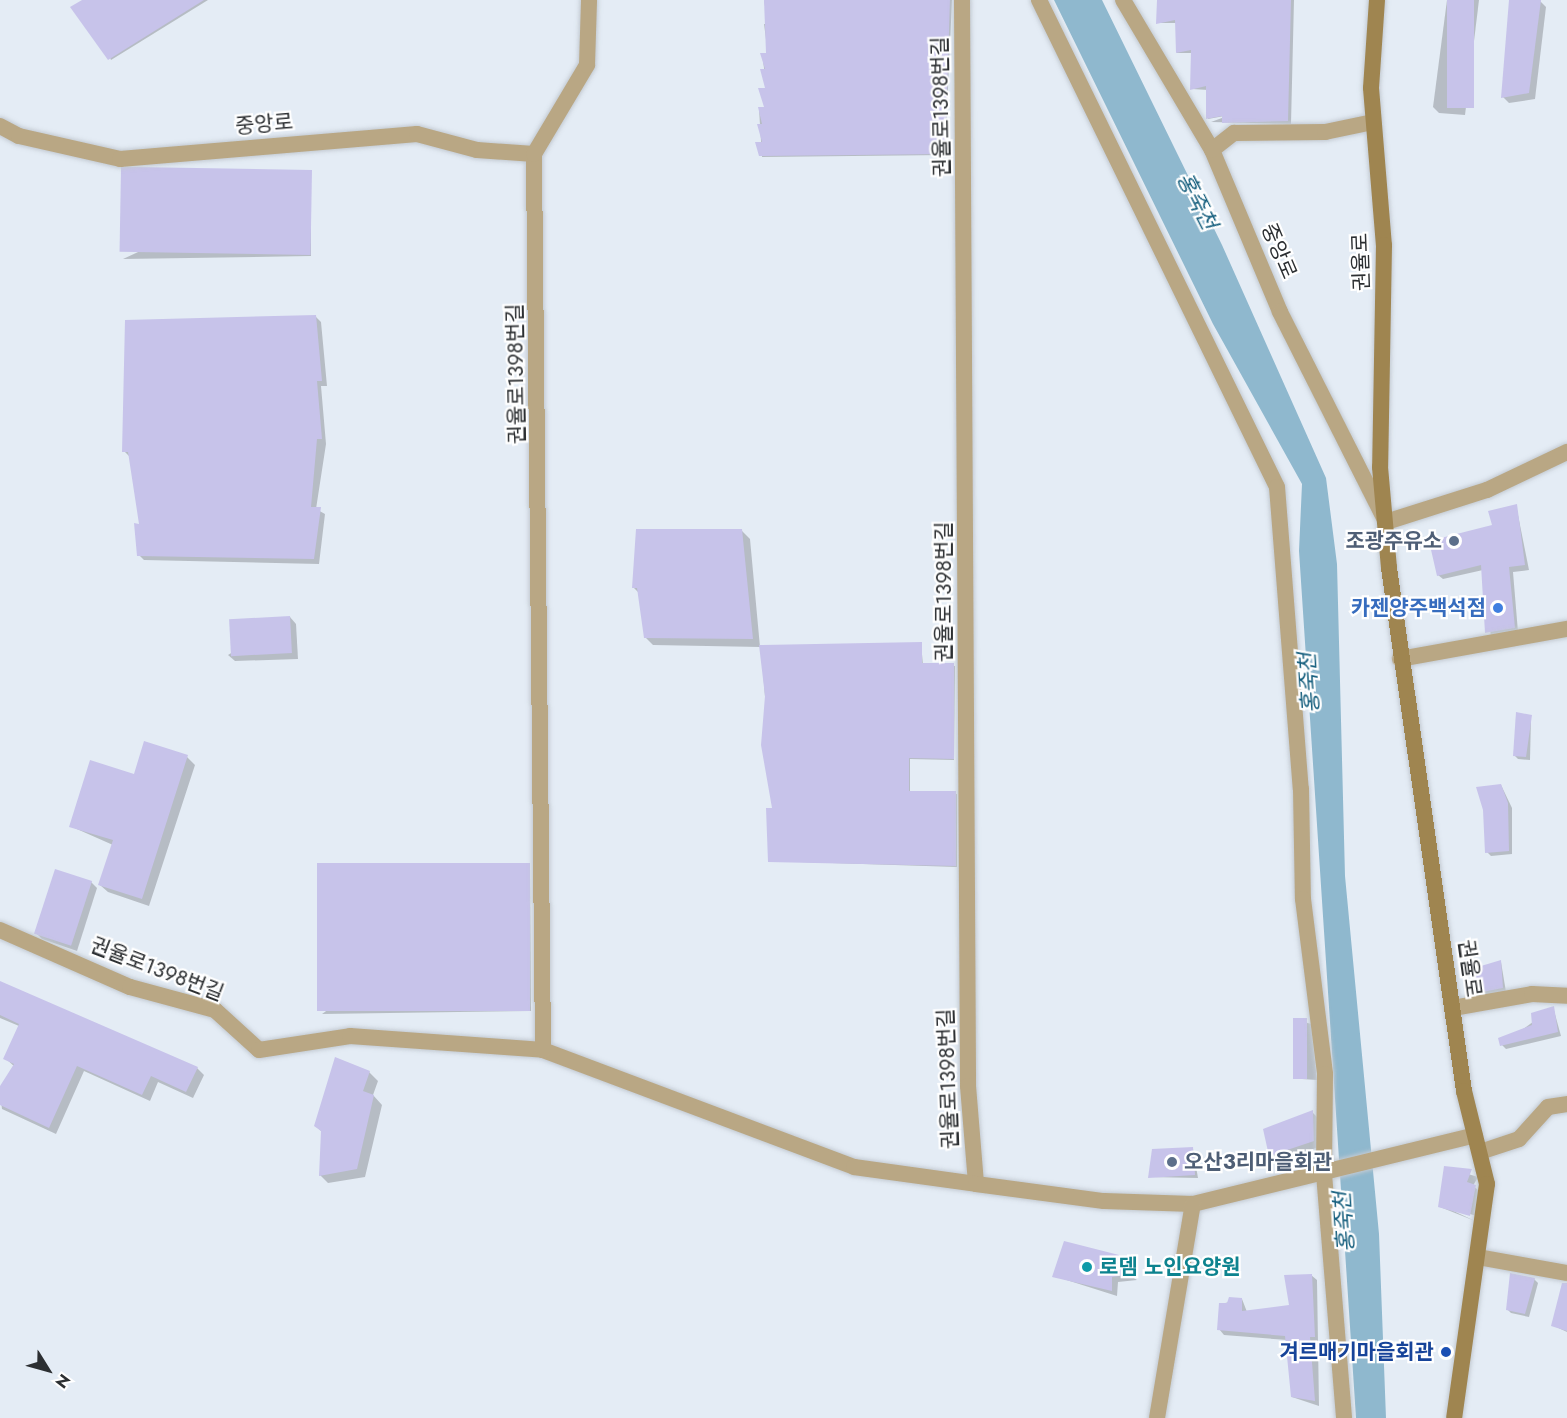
<!DOCTYPE html>
<meta charset="utf-8">
<style>
body{margin:0}
#map{position:relative;width:1567px;height:1418px;overflow:hidden;background:#e4ecf5;font-family:Jost,"Noto Sans KR",sans-serif}
div>[style]{position:absolute}
.water>*{inset:0;background:#8fb8ce}
.shadow>*{inset:0;background:#0003}
.building>*{inset:0;background:#c7c3ea;transform-origin:0 0}
.roads{filter:drop-shadow(0 0 2px #c3cad2) drop-shadow(0 0 2px #c3cad2)}
.minor>*{height:16px;margin:-8px;padding:0 8px;transform-origin:8px;border-radius:8px;background:#b9a784}
.secondary>*{height:16px;margin:-8px;padding:0 8px;transform-origin:8px;border-radius:8px;background:#9f8550}
.dots>*{width:16px;height:16px;translate:-50% -50%;box-sizing:border-box;border:3px solid #fff;border-radius:50%}
span{translate:-50% -50%;white-space:nowrap;text-align:center;line-height:1.15;-webkit-text-stroke:4.5px #fff;paint-order:stroke}
.street-label{font-size:21px;color:#2c2f32}
.service-label{font-size:21px;color:#4e5e75;font-weight:700}
.right{translate:-100% -50%;text-align:right}
.left{translate:0 -50%;text-align:left}
.shop-label{font-size:21px;color:#366cbe;font-weight:700}
.culture-label{font-size:21px;color:#0d838f;font-weight:700}
.transit-label{font-size:21px;color:#164399;font-weight:700}
.water-label{font-size:22px;color:#165f7e;font-style:italic}
.north{position:absolute;left:18px;top:1340px;width:60px;height:60px;-webkit-text-stroke:4px #fff;paint-order:stroke;rotate:127deg;font-size:16px;font-weight:700;line-height:24px;text-align:center;color:#2c2f32}
.north::after{content:'';display:block;margin:auto;width:21px;height:27px;background:#2c2f32;clip-path:polygon(50% 0,100% 100%,50% 72%,0 100%)}
</style>
<div id="map">
<div class="water">
<i style="clip-path:polygon(1054px 0,1102px 0,1222px 245px,1326px 478px,1337px 564px,1345px 876px,1379px 1234px,1386px 1418px,1356px 1418px,1299px 551px,1302px 484px,1213px 324px)"></i>
</div>
<div class="shadow">
<i style="clip-path:polygon(85px 0,208px 0,111px 60px)"></i>
<i style="clip-path:polygon(764px 0,952px 0,945px 155px,762px 157px,759px 109px,766px 109px,767px 89px,762px 54px,768px 54px,764px 24px,768px 24px)"></i>
<i style="clip-path:polygon(1159px 0,1294px 0,1291px 124px,1211px 122px,1230px 115px,1208px 119px,1208px 90px,1192px 89px,1192px 53px,1177px 53px,1177px 23px,1158px 23px)"></i>
<i style="clip-path:polygon(1447px 0,1479px 0,1465px 115px,1439px 113px,1433px 107px)"></i>
<i style="clip-path:polygon(1510px 0,1540px 1px,1546px 7px,1535px 99px,1509px 103px,1503px 97px)"></i>
<i style="clip-path:polygon(311px 172px,311px 256px,123px 259px)"></i>
<i style="clip-path:polygon(316px 317px,321px 322px,327px 386px,321px 386px,326px 444px,316px 509px,325px 514px,319px 564px,144px 560px,139px 555px,141px 525px,130px 457px,124px 451px)"></i>
<i style="clip-path:polygon(1516px 505px,1529px 570px,1513px 572px,1518px 632px,1491px 637px,1483px 570px,1443px 579px,1438px 575px)"></i>
<i style="clip-path:polygon(742px 531px,750px 539px,760px 647px,921px 643px,923px 665px,955px 666px,954px 760px,910px 759px,910px 792px,957px 794px,957px 867px,769px 861px,774px 809px,761px 647px,653px 645px,645px 637px,639px 593px,633px 587px)"></i>
<i style="clip-path:polygon(290px 617px,296px 624px,298px 659px,235px 661px,228px 655px)"></i>
<i style="clip-path:polygon(1531px 717px,1530px 760px,1518px 759px,1514px 755px)"></i>
<i style="clip-path:polygon(187px 757px,195px 765px,149px 906px,108px 892px,100px 885px,113px 845px,70px 826px,135px 776px)"></i>
<i style="clip-path:polygon(1501px 785px,1512px 808px,1512px 854px,1491px 856px,1487px 852px)"></i>
<i style="clip-path:polygon(530px 865px,531px 1011px,322px 1014px)"></i>
<i style="clip-path:polygon(91px 882px,97px 888px,77px 951px,42px 939px,36px 933px)"></i>
<i style="clip-path:polygon(1501px 962px,1506px 992px,1483px 996px,1480px 992px)"></i>
<i style="clip-path:polygon(0 982px,197px 1068px,204px 1075px,193px 1098px,158px 1082px,150px 1101px,84px 1071px,56px 1134px,2px 1109px,0 1093px,15px 1067px,5px 1058px,19px 1026px,0 1018px)"></i>
<i style="clip-path:polygon(1553px 1007px,1561px 1036px,1506px 1049px,1502px 1045px)"></i>
<i style="clip-path:polygon(1295px 1019px,1311px 1024px,1317px 1080px,1302px 1079px)"></i>
<i style="clip-path:polygon(369px 1072px,378px 1081px,373px 1095px,382px 1105px,365px 1177px,328px 1183px,320px 1175px,323px 1133px,316px 1126px)"></i>
<i style="clip-path:polygon(1312px 1112px,1318px 1118px,1319px 1147px,1277px 1162px,1265px 1130px)"></i>
<i style="clip-path:polygon(1193px 1149px,1198px 1178px,1150px 1177px)"></i>
<i style="clip-path:polygon(1445px 1167px,1478px 1177px,1473px 1186px,1482px 1193px,1477px 1216px,1445px 1207px,1475px 1221px,1440px 1207px)"></i>
<i style="clip-path:polygon(1118px 1256px,1124px 1262px,1121px 1270px,1137px 1280px,1118px 1282px,1117px 1296px,1054px 1276px)"></i>
<i style="clip-path:polygon(1311px 1275px,1317px 1280px,1319px 1406px,1292px 1397px,1287px 1340px,1224px 1335px,1219px 1329px,1221px 1304px,1242px 1299px,1247px 1312px,1290px 1306px)"></i>
<i style="clip-path:polygon(1534px 1279px,1538px 1283px,1529px 1317px,1511px 1313px,1507px 1309px)"></i>
<i style="clip-path:polygon(1567px 1291px,1567px 1332px,1552px 1325px)"></i>
</div>
<div class="building">
<i style="clip-path:polygon(82px 0,204px 0,108px 60px,70px 7px)"></i>
<i style="clip-path:polygon(764px 0,950px 0,945px 154px,759px 156px,755px 142px,762px 142px,757px 124px,762px 124px,758px 107px,764px 107px,758px 88px,765px 88px,760px 69px,765px 69px,760px 53px,766px 53px)"></i>
<i style="clip-path:polygon(1157px 0,1291px 0,1288px 121px,1222px 123px,1222px 116px,1206px 119px,1206px 86px,1190px 90px,1191px 50px,1176px 53px,1175px 20px,1156px 24px)"></i>
<i style="left:1447px;top:0;width:27px;height:108px"></i>
<i style="clip-path:polygon(1509px 0,1541px 0,1529px 93px,1501px 98px)"></i>
<i style="left:312px;top:170px;width:85px;height:191px;rotate:91deg"></i>
<i style="clip-path:polygon(316px 315px,322px 381px,317px 381px,322px 439px,317px 439px,311px 507px,321px 507px,314px 559px,137px 556px,134px 523px,139px 524px,128px 452px,122px 452px,125px 320px)"></i>
<i style="clip-path:polygon(1517px 504px,1525px 565px,1509px 567px,1515px 628px,1485px 633px,1481px 565px,1437px 576px,1429px 541px,1492px 525px,1488px 511px)"></i>
<i style="clip-path:polygon(636px 529px,742px 529px,753px 639px,644px 638px,637px 588px,632px 588px)"></i>
<i style="left:290px;top:616px;width:37px;height:61px;rotate:87deg"></i>
<i style="clip-path:polygon(922px 642px,922px 663px,954px 663px,954px 759px,909px 758px,909px 791px,956px 791px,956px 866px,768px 862px,766px 808px,772px 808px,761px 745px,765px 696px,759px 645px)"></i>
<i style="clip-path:polygon(1516px 712px,1532px 715px,1526px 757px,1513px 756px)"></i>
<i style="clip-path:polygon(144px 741px,188px 755px,142px 899px,98px 885px,113px 840px,69px 827px,90px 760px,134px 774px)"></i>
<i style="clip-path:polygon(1501px 784px,1508px 803px,1509px 851px,1485px 853px,1483px 810px,1476px 787px)"></i>
<i style="left:530px;top:863px;width:148px;height:213px;rotate:90deg"></i>
<i style="left:55px;top:869px;width:39px;height:68px;rotate:18deg"></i>
<i style="clip-path:polygon(1501px 960px,1503px 988px,1478px 993px,1471px 969px)"></i>
<i style="clip-path:polygon(0 981px,198px 1067px,186px 1092px,151px 1076px,142px 1095px,77px 1066px,49px 1128px,0 1105px,0 1086px,14px 1064px,3px 1059px,19px 1024px,0 1015px)"></i>
<i style="clip-path:polygon(1554px 1006px,1558px 1032px,1500px 1046px,1498px 1038px,1532px 1025px,1531px 1013px)"></i>
<i style="left:1293px;top:1018px;width:14px;height:61px"></i>
<i style="clip-path:polygon(335px 1057px,370px 1071px,363px 1091px,374px 1095px,357px 1169px,319px 1176px,321px 1131px,314px 1126px)"></i>
<i style="clip-path:polygon(1313px 1110px,1314px 1141px,1269px 1156px,1263px 1129px)"></i>
<i style="clip-path:polygon(1193px 1147px,1195px 1175px,1148px 1178px,1152px 1149px)"></i>
<i style="clip-path:polygon(1444px 1166px,1472px 1169px,1467px 1182px,1476px 1185px,1470px 1216px,1438px 1207px)"></i>
<i style="clip-path:polygon(1064px 1241px,1119px 1255px,1115px 1265px,1133px 1274px,1112px 1277px,1112px 1291px,1052px 1277px)"></i>
<i style="clip-path:polygon(1510px 1273px,1535px 1278px,1525px 1314px,1506px 1310px)"></i>
<i style="clip-path:polygon(1312px 1274px,1315px 1337px,1310px 1337px,1315px 1401px,1291px 1397px,1285px 1336px,1217px 1330px,1219px 1303px,1227px 1303px,1229px 1297px,1242px 1298px,1242px 1311px,1289px 1305px,1284px 1275px)"></i>
<i style="clip-path:polygon(1562px 1283px,1567px 1283px,1567px 1331px,1551px 1326px)"></i>
</div>
<div class="roads">
<div class="minor">
<i style="left:962px;top:0;width:1086px;rotate:89.68deg"></i>
<i style="left:968px;top:1086px;width:98px;rotate:85.3deg"></i>
<i style="left:1039px;top:0;width:542px;rotate:63.95deg"></i>
<i style="left:1277px;top:487px;width:303px;rotate:85.5deg"></i>
<i style="left:1301px;top:789px;width:110px;rotate:89deg"></i>
<i style="left:1303px;top:899px;width:176px;rotate:82.8deg"></i>
<i style="left:1325px;top:1074px;width:100px;rotate:90.6deg"></i>
<i style="left:1324px;top:1174px;width:245px;rotate:85.3deg"></i>
<i style="left:1123px;top:0;width:174px;rotate:59.3deg"></i>
<i style="left:1212px;top:150px;width:176px;rotate:67.2deg"></i>
<i style="left:1280px;top:312px;width:235px;rotate:63.2deg"></i>
<i style="left:1386px;top:522px;width:106px;rotate:-17.6deg"></i>
<i style="left:1487px;top:490px;width:89px;rotate:-25.4deg"></i>
<i style="left:0;top:126px;width:21px;rotate:28deg"></i>
<i style="left:19px;top:136px;width:104px;rotate:12.8deg"></i>
<i style="left:120px;top:159px;width:298px;rotate:-4.8deg"></i>
<i style="left:417px;top:134px;width:62px;rotate:14.9deg"></i>
<i style="left:477px;top:150px;width:57px;rotate:4deg"></i>
<i style="left:1212px;top:150px;width:28px;rotate:-38deg"></i>
<i style="left:1234px;top:133px;width:91px;rotate:-0.6deg"></i>
<i style="left:1325px;top:132px;width:49px;rotate:-11.8deg"></i>
<i style="left:1400px;top:659px;width:170px;rotate:-10.2deg"></i>
<i style="left:0;top:930px;width:142px;rotate:23.7deg"></i>
<i style="left:130px;top:987px;width:88px;rotate:15.1deg"></i>
<i style="left:215px;top:1010px;width:59px;rotate:42.3deg"></i>
<i style="left:259px;top:1050px;width:92px;rotate:-8.7deg"></i>
<i style="left:350px;top:1036px;width:194px;rotate:4.1deg"></i>
<i style="left:543px;top:1050px;width:332px;rotate:20.6deg"></i>
<i style="left:854px;top:1167px;width:123px;rotate:7.9deg"></i>
<i style="left:976px;top:1184px;width:129px;rotate:7.6deg"></i>
<i style="left:1104px;top:1201px;width:89px;rotate:1.9deg"></i>
<i style="left:1193px;top:1204px;width:290px;rotate:-13.7deg"></i>
<i style="left:1453px;top:1008px;width:80px;rotate:-10deg"></i>
<i style="left:1532px;top:994px;width:35px;rotate:3deg"></i>
<i style="left:543px;top:1050px;width:896px;rotate:-90.58deg"></i>
<i style="left:534px;top:154px;width:104px;rotate:-59.2deg"></i>
<i style="left:587px;top:65px;width:65px;rotate:-88.2deg"></i>
<i style="left:1480px;top:1152px;width:41px;rotate:-18.4deg"></i>
<i style="left:1519px;top:1139px;width:43px;rotate:-47.8deg"></i>
<i style="left:1548px;top:1107px;width:19px;rotate:-9deg"></i>
<i style="left:1478px;top:1257px;width:90px;rotate:10.2deg"></i>
<i style="left:1157px;top:1418px;width:217px;rotate:-80.5deg"></i>
</div>
<div class="secondary">
<i style="left:1377px;top:0;width:88px;rotate:93.9deg"></i>
<i style="left:1371px;top:88px;width:158px;rotate:85.3deg"></i>
<i style="left:1384px;top:245px;width:222px;rotate:91deg"></i>
<i style="left:1380px;top:467px;width:101px;rotate:84.9deg"></i>
<i style="left:1389px;top:568px;width:528px;rotate:81.84deg"></i>
<i style="left:1464px;top:1091px;width:96px;rotate:76.1deg"></i>
<i style="left:1487px;top:1184px;width:236px;rotate:98deg"></i>
</div>
</div>
<div class="dots">
<i style="left:1454px;top:541px;background:#5c6f8a"></i>
<i style="left:1498px;top:608px;background:#3f7fe0"></i>
<i style="left:1172px;top:1162px;background:#5c6f8a"></i>
<i style="left:1087px;top:1267px;background:#0f9aa8"></i>
<i style="left:1446px;top:1352px;background:#1a4fb4"></i>
</div>
<div class="street-label">
<span style="left:941px;top:107px;rotate:-91deg">권율로1398번길</span>
<span style="left:264px;top:124px;rotate:-5deg">중앙로</span>
<span style="left:1279px;top:251px;rotate:67deg">중앙로</span>
<span style="left:1361px;top:262px;rotate:-92deg">권율로</span>
<span style="left:516px;top:374px;rotate:-91deg">권율로1398번길</span>
<span style="left:944px;top:592px;rotate:-90deg">권율로1398번길</span>
<span style="left:1470px;top:968px;rotate:82deg">권율로</span>
<span style="left:157px;top:969px;rotate:21deg">권율로1398번길</span>
<span style="left:948px;top:1079px;rotate:-92deg">권율로1398번길</span>
</div>
<div class="service-label">
<span class="right" style="left:1442px;top:541px">조광주유소</span>
<span class="left" style="left:1184px;top:1162px">오산3리마을회관</span>
</div>
<div class="shop-label">
<span class="right" style="left:1486px;top:608px">카젠양주백석점</span>
</div>
<div class="culture-label">
<span class="left" style="left:1099px;top:1267px">로뎀 노인요양원</span>
</div>
<div class="transit-label">
<span class="right" style="left:1434px;top:1352px">겨르매기마을회관</span>
</div>
<div class="water-label">
<span style="left:1197px;top:201px;rotate:63deg">홍죽천</span>
<span style="left:1309px;top:683px;rotate:-94deg">홍죽천</span>
<span style="left:1344px;top:1222px;rotate:-94deg">홍죽천</span>
</div>
<div class="north">N</div>
</div>
